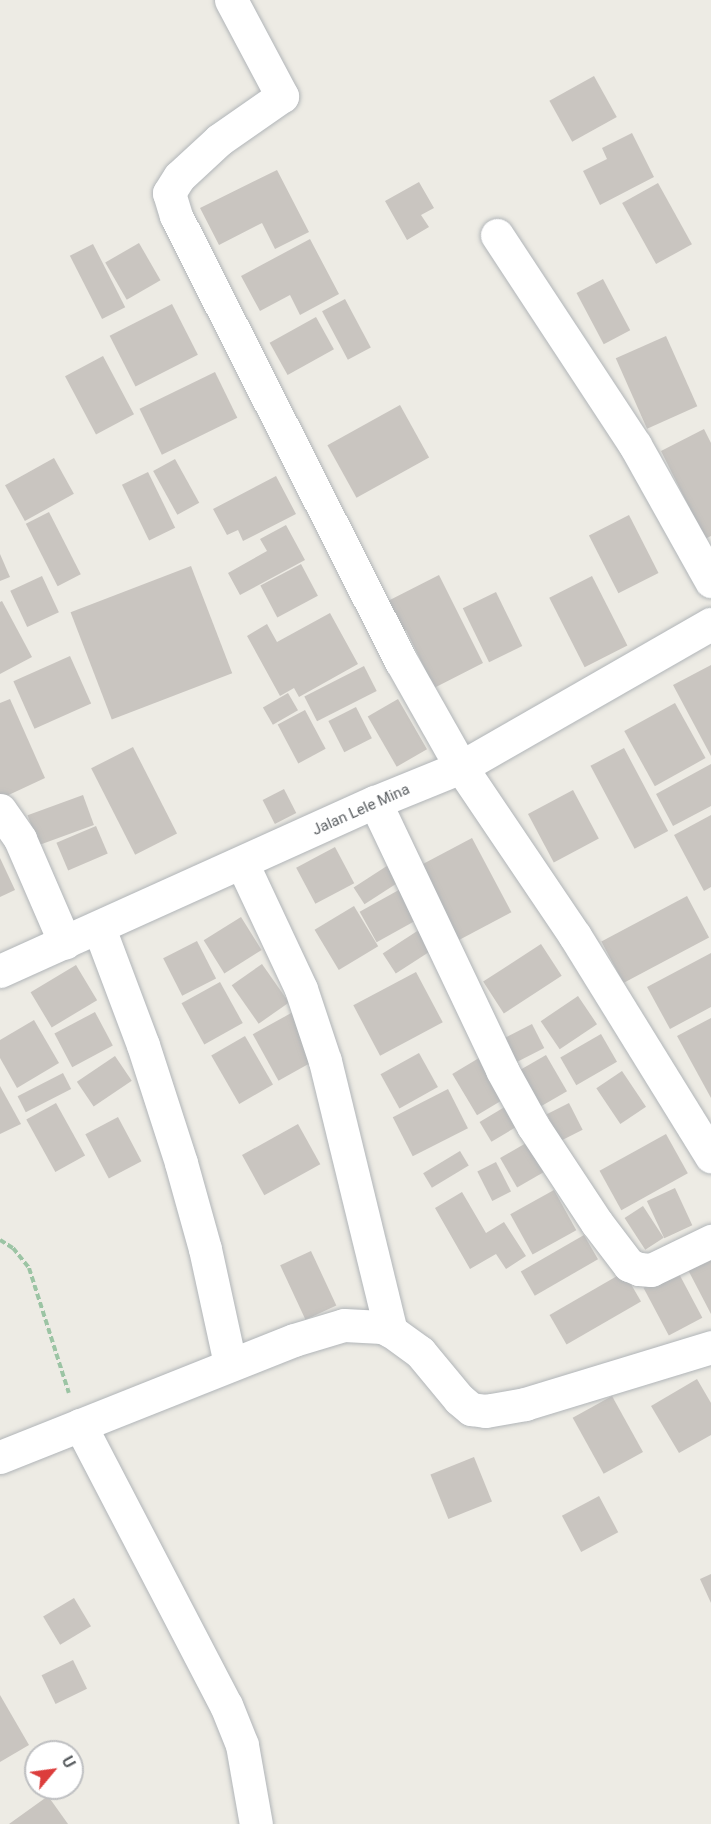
<!DOCTYPE html>
<style>
body{margin:0}
#map{position:relative;width:711px;height:1824px;overflow:hidden;background:#edebe4;font-family:Roboto,sans-serif}
div>[style]{position:absolute}
.building>*{inset:0;background:#c9c5c0;transform-origin:0 0}
.path>*{height:4px;margin-top:-2px;transform-origin:0;background:repeating-linear-gradient(90deg,#9cc4a4 0 6px,transparent 0 9px)}
.roads{filter:drop-shadow(0 0 2px #b1b5b8) drop-shadow(0 0 2px #b1b5b8)}
.minor>*{height:33px;margin:-16.5px;padding:0 16.5px;transform-origin:16.5px;border-radius:16.5px;background:#fff}
span{translate:-50% -50%;white-space:nowrap;text-align:center;line-height:1.15;-webkit-text-stroke:4.5px #fff;paint-order:stroke}
.street-label{font-size:15px;color:#5c6063}
.north{position:absolute;left:24px;top:1740px;width:60px;height:60px;box-sizing:border-box;background:#fff;border:2px solid #bebfc1;border-radius:50%;rotate:61deg;font-size:16px;font-weight:700;line-height:24px;text-align:center;color:#5c6063}
.north::after{content:'';display:block;margin:auto;width:21px;height:27px;background:#dc3d3c;clip-path:polygon(50% 0,100% 100%,50% 72%,0 100%)}
</style>
<div id="map">
<div class="building">
<i style="left:594px;top:76px;width:47px;height:51px;rotate:61deg"></i>
<i style="clip-path:polygon(632px 133px,654px 177px,600px 205px,583px 171px,607px 159px,602px 148px)"></i>
<i style="clip-path:polygon(277px 170px,309px 232px,275px 249px,262px 223px,219px 245px,200px 208px)"></i>
<i style="clip-path:polygon(419px 182px,434px 208px,421px 215px,429px 227px,407px 240px,385px 201px)"></i>
<i style="left:658px;top:183px;width:70px;height:41px;rotate:61deg"></i>
<i style="clip-path:polygon(310px 239px,339px 294px,300px 315px,290px 295px,260px 311px,241px 276px)"></i>
<i style="left:139px;top:243px;width:43px;height:39px;rotate:60deg"></i>
<i style="left:93px;top:244px;width:71px;height:26px;rotate:63deg"></i>
<i style="left:603px;top:279px;width:58px;height:30px;rotate:62deg"></i>
<i style="left:345px;top:299px;width:55px;height:26px;rotate:62deg"></i>
<i style="left:172px;top:304px;width:57px;height:70px;rotate:63deg"></i>
<i style="left:316px;top:317px;width:37px;height:53px;rotate:61deg"></i>
<i style="left:666px;top:336px;width:77px;height:55px;rotate:66deg"></i>
<i style="left:103px;top:356px;width:66px;height:43px;rotate:62deg"></i>
<i style="left:215px;top:372px;width:51px;height:84px;rotate:64deg"></i>
<i style="left:400px;top:405px;width:60px;height:83px;rotate:61deg"></i>
<i style="clip-path:polygon(704px 429px,711px 443px,711px 536px,705px 539px,661px 451px)"></i>
<i style="left:54px;top:458px;width:41px;height:56px;rotate:61deg"></i>
<i style="left:175px;top:459px;width:50px;height:25px;rotate:61deg"></i>
<i style="left:148px;top:472px;width:62px;height:29px;rotate:64deg"></i>
<i style="clip-path:polygon(276px 476px,296px 514px,243px 541px,238px 530px,227px 535px,213px 509px)"></i>
<i style="left:49px;top:512px;width:70px;height:26px;rotate:63deg"></i>
<i style="left:629px;top:515px;width:65px;height:45px;rotate:63deg"></i>
<i style="clip-path:polygon(286px 525px,305px 560px,240px 595px,228px 573px,267px 551px,260px 539px)"></i>
<i style="clip-path:polygon(0 554px,10px 577px,0 581px)"></i>
<i style="left:301px;top:564px;width:36px;height:46px;rotate:62deg"></i>
<i style="left:191px;top:566px;width:115px;height:129px;rotate:69deg"></i>
<i style="clip-path:polygon(439px 575px,483px 663px,434px 688px,406px 630px,397px 635px,382px 604px)"></i>
<i style="left:42px;top:576px;width:40px;height:35px;rotate:65deg"></i>
<i style="left:592px;top:576px;width:78px;height:48px;rotate:63deg"></i>
<i style="left:496px;top:592px;width:60px;height:37px;rotate:64deg"></i>
<i style="clip-path:polygon(2px 601px,32px 657px,0 674px,0 602px)"></i>
<i style="clip-path:polygon(330px 613px,358px 664px,299px 697px,294px 688px,280px 696px,247px 636px,267px 624px,277px 642px)"></i>
<i style="left:70px;top:656px;width:52px;height:62px;rotate:66deg"></i>
<i style="clip-path:polygon(711px 665px,711px 756px,673px 685px)"></i>
<i style="left:364px;top:666px;width:28px;height:67px;rotate:63deg"></i>
<i style="left:288px;top:693px;width:20px;height:29px;rotate:60deg"></i>
<i style="clip-path:polygon(10px 699px,45px 778px,0 799px,0 703px)"></i>
<i style="left:398px;top:699px;width:58px;height:35px;rotate:60deg"></i>
<i style="left:675px;top:703px;width:63px;height:58px;rotate:61deg"></i>
<i style="left:356px;top:707px;width:35px;height:31px;rotate:63deg"></i>
<i style="left:305px;top:710px;width:44px;height:31px;rotate:62deg"></i>
<i style="left:133px;top:747px;width:97px;height:47px;rotate:63deg"></i>
<i style="left:624px;top:748px;width:94px;height:38px;rotate:62deg"></i>
<i style="clip-path:polygon(711px 764px,711px 806px,673px 826px,656px 794px)"></i>
<i style="left:284px;top:789px;width:27px;height:24px;rotate:63deg"></i>
<i style="left:573px;top:790px;width:55px;height:51px;rotate:62deg"></i>
<i style="left:83px;top:795px;width:32px;height:59px;rotate:70deg"></i>
<i style="clip-path:polygon(711px 815px,711px 887px,704px 891px,674px 835px)"></i>
<i style="left:96px;top:826px;width:30px;height:43px;rotate:67deg"></i>
<i style="left:472px;top:838px;width:84px;height:62px;rotate:62deg"></i>
<i style="left:335px;top:847px;width:41px;height:44px;rotate:62deg"></i>
<i style="clip-path:polygon(0 858px,15px 890px,0 897px)"></i>
<i style="left:393px;top:862px;width:20px;height:47px;rotate:57deg"></i>
<i style="left:406px;top:886px;width:35px;height:53px;rotate:61deg"></i>
<i style="left:687px;top:896px;width:47px;height:97px;rotate:62deg"></i>
<i style="left:354px;top:906px;width:47px;height:46px;rotate:59deg"></i>
<i style="left:241px;top:917px;width:39px;height:44px;rotate:58deg"></i>
<i style="left:428px;top:924px;width:24px;height:54px;rotate:57deg"></i>
<i style="left:197px;top:941px;width:42px;height:38px;rotate:63deg"></i>
<i style="left:541px;top:944px;width:38px;height:69px;rotate:57deg"></i>
<i style="clip-path:polygon(711px 953px,711px 1007px,670px 1029px,647px 987px)"></i>
<i style="left:262px;top:964px;width:47px;height:37px;rotate:55deg"></i>
<i style="left:76px;top:965px;width:41px;height:53px;rotate:59deg"></i>
<i style="left:416px;top:972px;width:57px;height:71px;rotate:62deg"></i>
<i style="left:220px;top:982px;width:47px;height:44px;rotate:61deg"></i>
<i style="left:578px;top:996px;width:34px;height:45px;rotate:56deg"></i>
<i style="left:95px;top:1012px;width:38px;height:46px;rotate:62deg"></i>
<i style="left:293px;top:1012px;width:53px;height:46px;rotate:61deg"></i>
<i style="clip-path:polygon(711px 1018px,711px 1098px,677px 1036px)"></i>
<i style="clip-path:polygon(34px 1020px,59px 1063px,17px 1088px,0 1058px,0 1040px)"></i>
<i style="left:532px;top:1024px;width:27px;height:44px;rotate:63deg"></i>
<i style="left:601px;top:1034px;width:32px;height:47px;rotate:60deg"></i>
<i style="left:245px;top:1036px;width:56px;height:39px;rotate:60deg"></i>
<i style="left:419px;top:1053px;width:39px;height:44px;rotate:61deg"></i>
<i style="left:484px;top:1055px;width:48px;height:37px;rotate:59deg"></i>
<i style="left:546px;top:1055px;width:42px;height:39px;rotate:60deg"></i>
<i style="left:115px;top:1056px;width:30px;height:46px;rotate:56deg"></i>
<i style="left:622px;top:1071px;width:43px;height:31px;rotate:56deg"></i>
<i style="left:63px;top:1073px;width:18px;height:51px;rotate:63deg"></i>
<i style="clip-path:polygon(0 1086px,21px 1124px,0 1134px)"></i>
<i style="left:448px;top:1089px;width:44px;height:62px;rotate:63deg"></i>
<i style="left:513px;top:1102px;width:23px;height:39px;rotate:59deg"></i>
<i style="left:56px;top:1103px;width:60px;height:34px;rotate:61deg"></i>
<i style="left:569px;top:1103px;width:30px;height:25px;rotate:63deg"></i>
<i style="left:118px;top:1117px;width:50px;height:37px;rotate:62deg"></i>
<i style="left:298px;top:1124px;width:46px;height:64px;rotate:61deg"></i>
<i style="left:666px;top:1134px;width:45px;height:76px;rotate:61deg"></i>
<i style="left:533px;top:1139px;width:34px;height:38px;rotate:60deg"></i>
<i style="left:460px;top:1151px;width:17px;height:43px;rotate:59deg"></i>
<i style="left:496px;top:1162px;width:33px;height:21px;rotate:63deg"></i>
<i style="left:675px;top:1188px;width:41px;height:31px;rotate:65deg"></i>
<i style="left:554px;top:1190px;width:46px;height:50px;rotate:61deg"></i>
<i style="clip-path:polygon(462px 1192px,486px 1233px,504px 1222px,526px 1256px,506px 1269px,496px 1254px,470px 1269px,435px 1208px)"></i>
<i style="left:643px;top:1206px;width:38px;height:22px;rotate:57deg"></i>
<i style="left:584px;top:1235px;width:28px;height:73px;rotate:60deg"></i>
<i style="left:311px;top:1251px;width:60px;height:34px;rotate:65deg"></i>
<i style="clip-path:polygon(711px 1253px,711px 1314px,686px 1266px)"></i>
<i style="left:677px;top:1270px;width:54px;height:38px;rotate:62deg"></i>
<i style="left:624px;top:1272px;width:34px;height:86px;rotate:60deg"></i>
<i style="clip-path:polygon(697px 1379px,711px 1403px,711px 1435px,679px 1453px,651px 1406px)"></i>
<i style="left:612px;top:1396px;width:64px;height:45px;rotate:61deg"></i>
<i style="left:474px;top:1457px;width:48px;height:47px;rotate:68deg"></i>
<i style="left:599px;top:1496px;width:41px;height:42px;rotate:62deg"></i>
<i style="clip-path:polygon(711px 1574px,711px 1603px,700px 1579px)"></i>
<i style="left:74px;top:1598px;width:33px;height:36px;rotate:59deg"></i>
<i style="left:73px;top:1660px;width:32px;height:35px;rotate:64deg"></i>
<i style="clip-path:polygon(0 1695px,29px 1745px,0 1762px)"></i>
<i style="clip-path:polygon(48px 1796px,68px 1824px,9px 1824px)"></i>
</div>
<div class="path">
<i style="left:0;top:1240px;width:15px;rotate:32deg"></i>
<i style="left:13px;top:1248px;width:26px;rotate:51deg"></i>
<i style="left:29px;top:1268px;width:131px;rotate:72.3deg"></i>
</div>
<div class="roads">
<div class="minor">
<i style="left:231px;top:0;width:109px;rotate:62deg"></i>
<i style="left:282px;top:96px;width:77px;rotate:145.1deg"></i>
<i style="left:219px;top:140px;width:54px;rotate:137.2deg"></i>
<i style="left:179px;top:177px;width:19px;rotate:122deg"></i>
<i style="left:169px;top:193px;width:24px;rotate:73deg"></i>
<i style="left:176px;top:216px;width:499px;rotate:63.2deg"></i>
<i style="left:401px;top:661px;width:122px;rotate:60.5deg"></i>
<i style="left:461px;top:767px;width:204px;rotate:56deg"></i>
<i style="left:575px;top:936px;width:259px;rotate:58.3deg"></i>
<i style="left:497px;top:235px;width:251px;rotate:56.7deg"></i>
<i style="left:635px;top:445px;width:156px;rotate:60.8deg"></i>
<i style="left:375px;top:802px;width:297px;rotate:64.6deg"></i>
<i style="left:502px;top:1070px;width:64px;rotate:61deg"></i>
<i style="left:533px;top:1126px;width:116px;rotate:56.6deg"></i>
<i style="left:597px;top:1223px;width:53px;rotate:52.7deg"></i>
<i style="left:629px;top:1265px;width:11px;rotate:22deg"></i>
<i style="left:639px;top:1269px;width:12px;rotate:5deg"></i>
<i style="left:651px;top:1270px;width:67px;rotate:-25.8deg"></i>
<i style="left:0;top:810px;width:35px;rotate:55deg"></i>
<i style="left:20px;top:839px;width:113px;rotate:66.6deg"></i>
<i style="left:242px;top:863px;width:139px;rotate:64.9deg"></i>
<i style="left:301px;top:989px;width:76px;rotate:71.6deg"></i>
<i style="left:325px;top:1061px;width:278px;rotate:76.3deg"></i>
<i style="left:99px;top:928px;width:125px;rotate:69.4deg"></i>
<i style="left:143px;top:1045px;width:124px;rotate:72.1deg"></i>
<i style="left:181px;top:1163px;width:89px;rotate:74.4deg"></i>
<i style="left:205px;top:1249px;width:118px;rotate:77.7deg"></i>
<i style="left:0;top:971px;width:411px;rotate:-24.3deg"></i>
<i style="left:375px;top:802px;width:93px;rotate:-22.1deg"></i>
<i style="left:461px;top:767px;width:288px;rotate:-29.8deg"></i>
<i style="left:80px;top:1425px;width:316px;rotate:62.5deg"></i>
<i style="left:226px;top:1705px;width:43px;rotate:68.2deg"></i>
<i style="left:242px;top:1745px;width:80px;rotate:80deg"></i>
<i style="left:0;top:1457px;width:316px;rotate:-21.7deg"></i>
<i style="left:294px;top:1340px;width:52px;rotate:-16.7deg"></i>
<i style="left:344px;top:1325px;width:38px;rotate:3deg"></i>
<i style="left:382px;top:1327px;width:10px;rotate:24deg"></i>
<i style="left:391px;top:1331px;width:36px;rotate:36deg"></i>
<i style="left:420px;top:1352px;width:61px;rotate:50.3deg"></i>
<i style="left:459px;top:1399px;width:16px;rotate:40deg"></i>
<i style="left:471px;top:1409px;width:14px;rotate:8deg"></i>
<i style="left:485px;top:1411px;width:41px;rotate:-9.9deg"></i>
<i style="left:525px;top:1404px;width:195px;rotate:-17deg"></i>
</div>
</div>
<div class="street-label">
<span style="left:361px;top:810px;rotate:-24deg">Jalan Lele Mina</span>
</div>
<div class="north">U</div>
</div>
